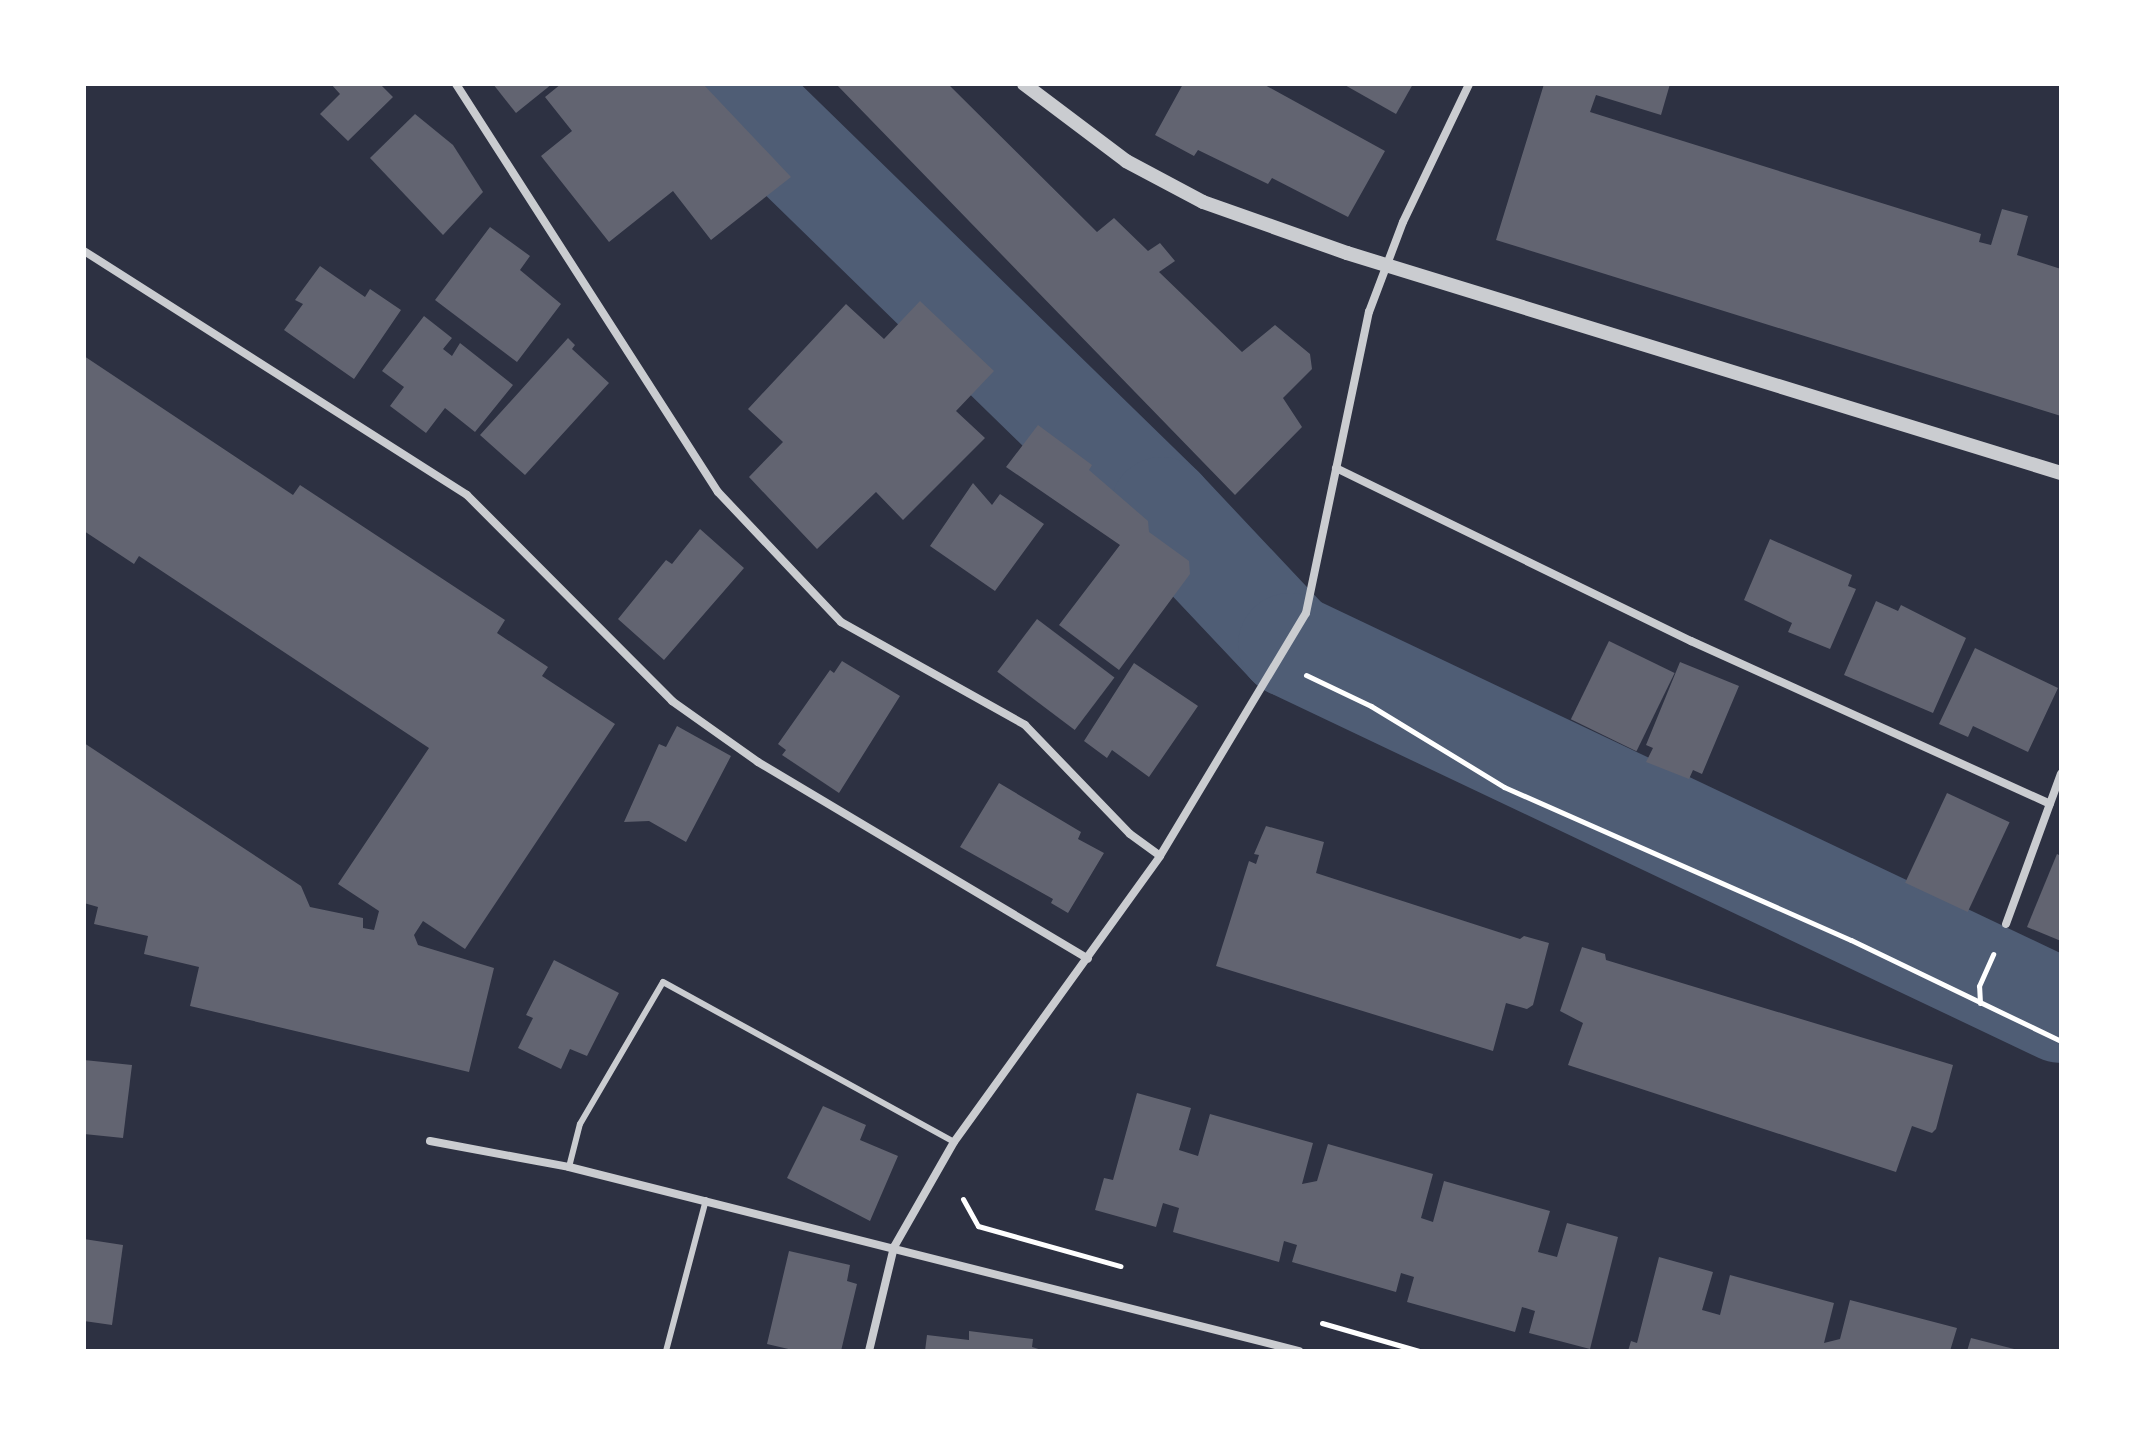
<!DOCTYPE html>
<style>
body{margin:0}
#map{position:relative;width:2145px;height:1435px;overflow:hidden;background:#2d3142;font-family:"Golos Text",sans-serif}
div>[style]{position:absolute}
.river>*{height:104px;margin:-52px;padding:0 52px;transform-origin:52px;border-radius:52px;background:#4f5d75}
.building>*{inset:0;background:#626471;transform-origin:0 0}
.path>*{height:5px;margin:-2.5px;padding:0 2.5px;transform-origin:2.5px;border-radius:2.5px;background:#fff}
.service>*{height:6px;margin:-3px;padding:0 3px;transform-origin:3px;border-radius:3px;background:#caccd0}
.minor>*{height:8px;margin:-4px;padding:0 4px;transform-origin:4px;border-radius:4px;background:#caccd0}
.tertiary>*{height:14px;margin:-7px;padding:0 7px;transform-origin:7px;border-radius:7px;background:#caccd0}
span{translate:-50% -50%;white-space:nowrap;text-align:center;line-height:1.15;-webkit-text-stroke:6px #fff;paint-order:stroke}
.frame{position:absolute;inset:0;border:86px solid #fff;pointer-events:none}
</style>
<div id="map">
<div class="river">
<i style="left:726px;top:84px;width:609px;rotate:44.27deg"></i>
<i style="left:1162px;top:509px;width:187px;rotate:46.7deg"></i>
<i style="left:1290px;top:645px;width:853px;rotate:25.39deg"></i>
</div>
<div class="building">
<i style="clip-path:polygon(331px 84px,380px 84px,393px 97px,348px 141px,320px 114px,340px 94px)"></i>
<i style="clip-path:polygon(493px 84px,552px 84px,516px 113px)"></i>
<i style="clip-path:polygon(561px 84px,703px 84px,791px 177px,711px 240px,673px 191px,609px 242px,541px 156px,572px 131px,545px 97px)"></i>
<i style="clip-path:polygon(836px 84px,948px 84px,1097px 232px,1114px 218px,1148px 251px,1160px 243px,1175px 261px,1159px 272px,1242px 352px,1275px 325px,1310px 354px,1312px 369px,1283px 398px,1302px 427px,1235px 495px)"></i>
<i style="clip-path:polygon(1183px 84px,1263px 84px,1385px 151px,1348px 217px,1272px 178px,1268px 184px,1198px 150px,1194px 156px,1155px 135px)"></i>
<i style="clip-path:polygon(1343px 84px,1413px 84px,1396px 114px)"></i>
<i style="clip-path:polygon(1544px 84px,1670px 84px,1661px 115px,1596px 95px,1590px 112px,1981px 234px,1979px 242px,1991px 245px,2002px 209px,2028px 216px,2017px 255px,2061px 269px,2061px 416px,1496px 240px)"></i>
<i style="clip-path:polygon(415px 114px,453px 145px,483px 192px,443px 235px,370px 158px)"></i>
<i style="clip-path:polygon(490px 227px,530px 256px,520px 270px,561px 304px,517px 362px,435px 300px)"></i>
<i style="clip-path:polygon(320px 266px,365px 297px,370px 289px,401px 310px,354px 379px,284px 330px,303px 304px,295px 300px)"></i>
<i style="clip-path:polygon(920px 301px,994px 371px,956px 411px,985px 438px,903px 520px,876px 492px,817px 549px,749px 477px,783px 442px,748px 409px,846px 304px,884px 339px)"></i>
<i style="clip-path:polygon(424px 316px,452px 338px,443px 349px,452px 356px,460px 343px,513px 385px,475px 432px,445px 408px,426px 433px,390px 406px,404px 387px,382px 371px)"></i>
<i style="clip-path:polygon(568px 338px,575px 345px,572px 349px,609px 383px,525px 475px,480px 435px)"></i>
<i style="clip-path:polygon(84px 356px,293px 495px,300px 485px,505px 620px,497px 633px,548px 667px,542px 676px,615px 724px,465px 949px,423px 921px,414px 935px,418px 945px,494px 968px,469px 1072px,190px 1006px,199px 967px,144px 954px,148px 936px,94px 924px,98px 907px,84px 903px,84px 743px,301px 886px,310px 907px,363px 918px,363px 928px,374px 930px,379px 911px,338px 884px,429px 748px,139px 556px,134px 564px,84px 531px)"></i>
<i style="clip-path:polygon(1038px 425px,1092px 465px,1089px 470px,1148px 521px,1149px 532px,1189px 561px,1190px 574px,1119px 670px,1059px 625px,1120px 545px,1006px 467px)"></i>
<i style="clip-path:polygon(973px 483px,992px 505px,1000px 494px,1044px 524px,995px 591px,930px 546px)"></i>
<i style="clip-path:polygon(700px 529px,744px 568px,664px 660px,618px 619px,666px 560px,672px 564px)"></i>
<i style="clip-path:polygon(1770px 539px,1852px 575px,1848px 586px,1856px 589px,1830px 649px,1788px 632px,1792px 623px,1744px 600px)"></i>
<i style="clip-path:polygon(1876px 601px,1898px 611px,1901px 605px,1966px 638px,1933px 713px,1844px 675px)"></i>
<i style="left:1037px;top:619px;width:97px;height:66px;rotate:37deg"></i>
<i style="left:1609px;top:641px;width:73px;height:87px;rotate:26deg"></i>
<i style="clip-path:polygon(1975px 648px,2058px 688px,2028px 752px,1973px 726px,1968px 737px,1939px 724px)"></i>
<i style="clip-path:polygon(842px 661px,900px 696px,839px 793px,782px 755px,786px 750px,778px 744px,830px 670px,834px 673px)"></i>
<i style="clip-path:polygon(1680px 662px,1739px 686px,1702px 774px,1693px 770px,1689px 779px,1646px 762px,1653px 748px,1646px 745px)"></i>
<i style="clip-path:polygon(1134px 663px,1198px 706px,1149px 777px,1112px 750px,1107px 758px,1084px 741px)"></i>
<i style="clip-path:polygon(677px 726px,731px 756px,686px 842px,649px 821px,624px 822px,659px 744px,666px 747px)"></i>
<i style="clip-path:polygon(999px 783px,1081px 832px,1078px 839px,1104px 853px,1068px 913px,1051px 903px,1053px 899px,960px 847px)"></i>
<i style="left:1947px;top:793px;width:69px;height:99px;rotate:25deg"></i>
<i style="clip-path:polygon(1266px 826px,1324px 842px,1316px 873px,1520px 939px,1524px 936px,1549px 943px,1533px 1005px,1527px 1009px,1506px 1003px,1493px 1051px,1216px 966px,1249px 861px,1256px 864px,1259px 855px,1254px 854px)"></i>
<i style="clip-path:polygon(2057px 854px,2061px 856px,2061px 941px,2027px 927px)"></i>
<i style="clip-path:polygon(1582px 947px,1605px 954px,1606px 960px,1953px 1065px,1936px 1129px,1932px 1133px,1912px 1126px,1896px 1172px,1568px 1065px,1583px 1023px,1560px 1011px)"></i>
<i style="clip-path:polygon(554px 960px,619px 993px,587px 1056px,570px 1049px,561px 1069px,518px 1048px,533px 1018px,526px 1015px)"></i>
<i style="clip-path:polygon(84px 1060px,132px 1065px,123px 1138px,84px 1134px)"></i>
<i style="clip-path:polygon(1137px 1093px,1191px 1108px,1179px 1150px,1198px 1156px,1210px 1114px,1313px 1143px,1302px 1184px,1317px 1181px,1328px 1144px,1433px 1174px,1421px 1218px,1433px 1222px,1444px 1181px,1550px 1211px,1538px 1252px,1557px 1257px,1567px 1223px,1618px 1237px,1590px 1349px,1529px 1333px,1535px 1311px,1522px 1307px,1515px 1332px,1407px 1302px,1414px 1277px,1401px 1273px,1396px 1292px,1292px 1262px,1297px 1245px,1284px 1241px,1279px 1262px,1173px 1232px,1179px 1208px,1163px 1203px,1156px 1227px,1095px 1210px,1104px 1178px,1113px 1180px)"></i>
<i style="clip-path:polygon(823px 1106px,866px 1125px,860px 1140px,898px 1156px,870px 1221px,787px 1178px)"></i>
<i style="clip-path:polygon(84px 1239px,123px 1245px,112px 1325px,84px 1321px)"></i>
<i style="clip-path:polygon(789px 1251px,850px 1265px,847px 1281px,857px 1284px,841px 1351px,797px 1351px,767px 1344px)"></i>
<i style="clip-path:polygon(1659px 1257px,1713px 1272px,1702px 1310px,1720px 1315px,1730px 1275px,1834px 1303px,1824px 1343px,1840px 1339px,1850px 1300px,1957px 1328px,1950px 1351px,1628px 1351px,1631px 1341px,1637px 1343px)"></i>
<i style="clip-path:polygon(969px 1331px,1033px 1339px,1032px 1347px,1045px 1351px,925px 1351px,927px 1335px,969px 1340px)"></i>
<i style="clip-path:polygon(1971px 1338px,2018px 1350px,2018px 1351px,1967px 1351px)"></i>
</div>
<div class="path">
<i style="left:1306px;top:675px;width:72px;rotate:25.5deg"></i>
<i style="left:1371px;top:706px;width:156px;rotate:31.3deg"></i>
<i style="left:1504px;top:787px;width:379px;rotate:23.8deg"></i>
<i style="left:1851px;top:940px;width:233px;rotate:25.7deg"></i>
<i style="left:1980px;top:1003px;width:17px;rotate:-93deg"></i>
<i style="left:1979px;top:986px;width:35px;rotate:-66deg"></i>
<i style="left:963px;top:1199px;width:31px;rotate:61deg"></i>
<i style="left:978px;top:1226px;width:148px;rotate:15.7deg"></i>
<i style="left:1322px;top:1323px;width:101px;rotate:16.1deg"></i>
</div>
<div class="service">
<i style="left:569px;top:1167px;width:44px;rotate:-75.7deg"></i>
<i style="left:580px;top:1124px;width:164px;rotate:-59.7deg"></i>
<i style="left:663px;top:982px;width:332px;rotate:28.8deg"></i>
<i style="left:666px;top:1351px;width:156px;rotate:-75.2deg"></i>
</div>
<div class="minor">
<i style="left:456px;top:84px;width:485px;rotate:57.3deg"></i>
<i style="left:718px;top:492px;width:179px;rotate:46.6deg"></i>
<i style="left:841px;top:622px;width:211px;rotate:29.2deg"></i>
<i style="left:1025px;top:725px;width:151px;rotate:46.1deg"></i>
<i style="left:1130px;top:834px;width:37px;rotate:36deg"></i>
<i style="left:84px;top:251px;width:454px;rotate:32.5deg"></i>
<i style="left:467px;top:495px;width:291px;rotate:45.1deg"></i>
<i style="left:672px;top:701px;width:105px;rotate:35.3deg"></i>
<i style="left:758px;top:762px;width:384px;rotate:30.8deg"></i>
<i style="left:1336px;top:468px;width:395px;rotate:26deg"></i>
<i style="left:1691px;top:641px;width:394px;rotate:24.4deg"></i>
<i style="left:2006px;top:924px;width:160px;rotate:-69.9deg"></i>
<i style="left:430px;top:1141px;width:141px;rotate:10.6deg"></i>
<i style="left:569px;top:1167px;width:753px;rotate:14.15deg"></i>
<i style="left:869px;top:1351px;width:107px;rotate:-76.5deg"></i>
<i style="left:894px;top:1247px;width:121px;rotate:-60.3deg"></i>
<i style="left:954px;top:1142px;width:352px;rotate:-54.2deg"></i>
<i style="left:1160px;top:856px;width:283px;rotate:-59deg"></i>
<i style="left:1306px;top:613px;width:308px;rotate:-78.2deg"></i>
<i style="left:1369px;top:312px;width:96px;rotate:-69.3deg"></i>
<i style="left:1403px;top:222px;width:153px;rotate:-64.4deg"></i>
</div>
<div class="tertiary">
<i style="left:1024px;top:84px;width:128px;rotate:37deg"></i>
<i style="left:1126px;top:161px;width:87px;rotate:28deg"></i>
<i style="left:1203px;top:202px;width:153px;rotate:19.5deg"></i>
<i style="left:1347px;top:253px;width:747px;rotate:17.13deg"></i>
</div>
<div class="frame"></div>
</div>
